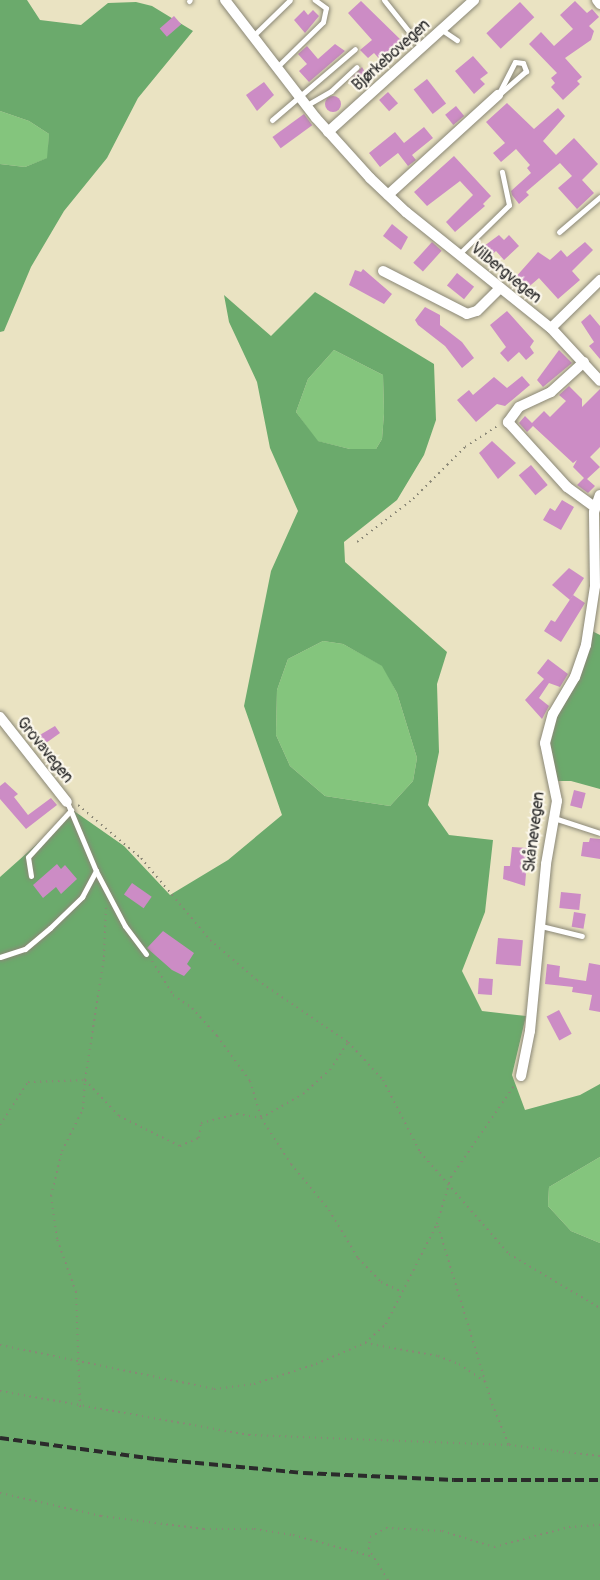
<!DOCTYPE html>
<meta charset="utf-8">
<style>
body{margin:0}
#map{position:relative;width:600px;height:1580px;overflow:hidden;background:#eae3c2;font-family:Pangolin,sans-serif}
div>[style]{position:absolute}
.green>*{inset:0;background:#84c57d}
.forest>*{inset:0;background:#6baa6c}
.building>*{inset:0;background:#cc8cc5;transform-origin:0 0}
.round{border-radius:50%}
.path>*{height:2px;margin-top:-1px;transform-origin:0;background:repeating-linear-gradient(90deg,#8a8776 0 1.5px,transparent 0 6px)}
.roads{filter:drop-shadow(0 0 2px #8a8776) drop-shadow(0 0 2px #8a8776)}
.service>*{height:5px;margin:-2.5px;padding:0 2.5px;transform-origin:2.5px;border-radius:2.5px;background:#fff}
.minor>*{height:10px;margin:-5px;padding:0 5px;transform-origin:5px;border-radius:5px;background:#fff}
.rail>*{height:4px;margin-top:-2px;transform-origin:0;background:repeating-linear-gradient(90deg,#2b2b2b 0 9px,transparent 0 13.5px)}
span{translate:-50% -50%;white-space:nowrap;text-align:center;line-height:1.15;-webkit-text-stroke:4.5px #fbf7ec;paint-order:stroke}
.street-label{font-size:16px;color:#2b2b2b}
</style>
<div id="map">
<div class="green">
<i style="clip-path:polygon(0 111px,29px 121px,49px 134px,48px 158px,25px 167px,0 164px)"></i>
<i style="clip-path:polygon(334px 350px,383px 375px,384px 413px,382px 439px,376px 449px,350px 449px,317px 441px,296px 412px,308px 379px)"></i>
<i style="clip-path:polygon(323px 641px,343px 644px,383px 666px,397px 693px,417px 758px,413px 781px,390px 806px,325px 796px,290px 766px,276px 735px,277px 690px,288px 659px)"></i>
<i style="clip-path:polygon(600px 1157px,600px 1243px,571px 1231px,548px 1206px,549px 1187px)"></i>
</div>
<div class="forest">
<i style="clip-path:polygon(0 0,27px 0,40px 20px,81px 25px,108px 3px,136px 2px,152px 6px,193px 31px,138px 98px,107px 158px,64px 211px,31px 267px,4px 331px,0 332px,0 164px,25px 167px,47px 158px,49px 134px,29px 121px,0 111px)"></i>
<i style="clip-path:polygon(evenodd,315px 292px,434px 364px,436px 420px,424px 455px,397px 500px,344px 542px,345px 562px,447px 652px,437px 684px,439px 752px,428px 805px,449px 835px,493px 840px,485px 912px,462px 971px,482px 1011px,526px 1016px,512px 1075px,525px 1110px,580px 1095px,600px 1084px,600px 1157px,549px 1187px,548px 1206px,571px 1231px,600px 1243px,600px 1580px,0 1580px,0 877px,74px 811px,124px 846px,170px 895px,228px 860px,282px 815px,244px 706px,271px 571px,298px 511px,270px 448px,257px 382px,229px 322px,224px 295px,271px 336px,315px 292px,334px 350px,383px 375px,384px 413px,382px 439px,376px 449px,350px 449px,318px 441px,296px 412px,308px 379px,334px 350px,315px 292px,323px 641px,343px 644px,382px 666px,397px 693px,417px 758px,413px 781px,390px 806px,325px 796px,290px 766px,276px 735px,277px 690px,288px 659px,323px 641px)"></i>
<i style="clip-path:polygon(590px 630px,600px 635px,600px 789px,571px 781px,554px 781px,548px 725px,568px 690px)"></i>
</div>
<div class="building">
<i style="clip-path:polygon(361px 1px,405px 44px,384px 64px,374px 53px,368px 58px,360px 50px,372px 40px,348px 13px)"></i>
<i style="clip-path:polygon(575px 1px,587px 13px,592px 9px,599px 17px,589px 26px,594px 31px,591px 40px,565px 58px,582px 77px,577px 81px,580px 84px,563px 100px,551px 87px,555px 83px,551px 78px,557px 73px,529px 44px,541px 32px,554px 46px,573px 29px,560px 15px)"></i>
<i style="left:520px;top:2px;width:21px;height:46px;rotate:47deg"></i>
<i style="clip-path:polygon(304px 10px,308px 15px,313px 10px,319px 16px,305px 33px,294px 20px)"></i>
<i style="left:174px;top:16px;width:11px;height:19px;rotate:49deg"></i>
<i style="clip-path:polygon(335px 44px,345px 51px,309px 82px,299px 71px,307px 64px,298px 54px,307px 46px,318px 59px)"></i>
<i style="clip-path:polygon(473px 56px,488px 73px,480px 79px,485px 84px,474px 94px,455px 71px)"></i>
<i style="clip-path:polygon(362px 67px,369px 79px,358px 90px,349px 81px)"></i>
<i style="left:427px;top:79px;width:31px;height:17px;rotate:52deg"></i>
<i style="clip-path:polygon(264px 82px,274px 95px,257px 111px,246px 95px)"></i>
<i style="left:388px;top:92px;width:15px;height:12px;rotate:48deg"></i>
<i class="round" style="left:325px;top:96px;width:16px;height:16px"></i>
<i style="clip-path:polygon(507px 103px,534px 129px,558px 108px,565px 116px,543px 141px,556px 155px,574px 138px,598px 164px,582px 180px,594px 193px,577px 209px,558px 188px,572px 176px,560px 163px,526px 192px,529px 195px,519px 204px,512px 195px,511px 191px,531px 173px,527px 168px,530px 165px,516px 149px,501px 162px,493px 153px,505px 143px,486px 122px)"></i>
<i style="left:456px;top:106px;width:13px;height:14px;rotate:51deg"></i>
<i style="left:304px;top:114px;width:14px;height:39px;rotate:54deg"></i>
<i style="clip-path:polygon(424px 127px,433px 138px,412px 155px,416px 160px,408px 166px,398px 153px,380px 167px,369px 153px,395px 132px,404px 143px)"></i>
<i style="clip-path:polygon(454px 156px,491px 196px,483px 204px,485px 206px,455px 232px,446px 222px,473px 195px,460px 181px,427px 206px,414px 192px)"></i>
<i style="clip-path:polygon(392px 224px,408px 237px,401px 250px,383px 236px)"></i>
<i style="clip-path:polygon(499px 235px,504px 240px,509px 235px,519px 246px,504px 260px,496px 251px,488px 258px,480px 249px)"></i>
<i style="left:432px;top:242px;width:13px;height:28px;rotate:42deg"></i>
<i style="clip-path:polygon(585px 242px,593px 250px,572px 271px,580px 280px,558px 299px,539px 278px,525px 290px,514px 279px,538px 252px,550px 260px,561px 250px,567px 257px)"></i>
<i style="clip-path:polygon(363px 269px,392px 294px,384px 304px,349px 285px,355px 270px,361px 272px)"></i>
<i style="left:457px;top:273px;width:22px;height:16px;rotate:39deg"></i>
<i style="clip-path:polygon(425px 307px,440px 315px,440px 325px,462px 342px,474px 358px,462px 368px,445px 346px,418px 325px,415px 320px)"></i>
<i style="clip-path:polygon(507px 311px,534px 341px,530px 347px,534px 353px,526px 360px,519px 352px,508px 362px,500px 353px,506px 347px,490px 325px)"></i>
<i style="clip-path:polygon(590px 314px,600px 326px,600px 359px,589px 346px,594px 342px,581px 322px)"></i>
<i style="clip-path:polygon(559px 350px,572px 363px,543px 387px,537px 380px)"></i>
<i style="clip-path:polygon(522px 376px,530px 385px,505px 406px,497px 404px,476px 422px,457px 400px,469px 390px,473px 395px,494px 377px,507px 388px)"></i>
<i style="clip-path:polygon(569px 386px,582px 399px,582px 407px,600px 389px,600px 447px,590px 457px,600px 467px,587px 479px,595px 486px,588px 493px,577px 485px,584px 478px,573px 467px,577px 460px,573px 463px,533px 426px,527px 432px,519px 423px,525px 416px,532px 423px,544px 411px,550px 417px,566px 401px,559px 395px)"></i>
<i style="clip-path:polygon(492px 441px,516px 463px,498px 479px,479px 453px)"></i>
<i style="left:531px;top:465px;width:26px;height:16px;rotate:50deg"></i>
<i style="clip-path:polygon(562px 500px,574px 507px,561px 530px,543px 520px,550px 508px,555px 511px)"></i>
<i style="clip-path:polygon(569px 568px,584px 578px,570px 600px,552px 585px)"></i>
<i style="clip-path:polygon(573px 595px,585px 603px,561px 642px,544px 631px,551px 620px,555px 622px)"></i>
<i style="clip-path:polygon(548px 659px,568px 674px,560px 687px,549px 683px,539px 698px,549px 706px,542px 719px,525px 700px,544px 679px,537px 673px)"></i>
<i style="clip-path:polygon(55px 726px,60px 733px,39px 748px,33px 739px)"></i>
<i style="clip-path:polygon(5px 782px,18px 794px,14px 797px,28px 815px,51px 798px,57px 805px,26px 829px,0 799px,0 786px)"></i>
<i style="left:574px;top:790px;width:12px;height:16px;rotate:14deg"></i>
<i style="clip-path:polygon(590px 838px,600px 839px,600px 859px,581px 856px,583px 842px,589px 842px)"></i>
<i style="clip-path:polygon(512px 847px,528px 848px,525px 886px,503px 879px,504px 866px,510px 866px)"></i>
<i style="clip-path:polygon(57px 864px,61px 869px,65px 865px,77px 879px,61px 894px,56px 887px,43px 898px,33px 885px)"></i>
<i style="left:132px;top:883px;width:24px;height:14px;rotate:35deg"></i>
<i style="left:561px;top:892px;width:20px;height:16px;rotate:6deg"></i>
<i style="left:574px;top:912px;width:12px;height:15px;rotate:9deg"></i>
<i style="clip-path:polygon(163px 931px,194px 953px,187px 964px,191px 968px,184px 976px,172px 970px,147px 948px)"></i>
<i style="left:498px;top:938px;width:25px;height:26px;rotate:5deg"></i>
<i style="clip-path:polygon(589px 963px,600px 965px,600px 1012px,589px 1010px,592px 995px,572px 992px,573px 987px,545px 984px,547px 964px,560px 966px,559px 977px,586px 981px)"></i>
<i style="left:479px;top:978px;width:14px;height:16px;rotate:4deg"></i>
<i style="left:559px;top:1010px;width:27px;height:14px;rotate:62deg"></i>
</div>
<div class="path">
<i style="left:357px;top:542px;width:71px;rotate:-37.5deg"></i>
<i style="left:413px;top:499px;width:74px;rotate:-45deg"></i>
<i style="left:465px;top:447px;width:40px;rotate:-32.9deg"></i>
<i style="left:78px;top:805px;width:82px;rotate:40.1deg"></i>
<i style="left:141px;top:858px;width:107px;rotate:49.9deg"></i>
<i style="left:210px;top:940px;width:62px;rotate:40.4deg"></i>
<i style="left:257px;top:980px;width:110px;rotate:34.3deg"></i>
<i style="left:348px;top:1042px;width:52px;rotate:47.4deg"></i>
<i style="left:383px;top:1080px;width:81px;rotate:62.8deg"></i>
<i style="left:420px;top:1152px;width:135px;rotate:48.9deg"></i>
<i style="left:509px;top:1254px;width:106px;rotate:30.7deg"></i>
<i style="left:152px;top:961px;width:40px;rotate:58deg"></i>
<i style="left:173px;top:995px;width:23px;rotate:34deg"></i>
<i style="left:192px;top:1008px;width:38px;rotate:48deg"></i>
<i style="left:217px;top:1036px;width:56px;rotate:53.7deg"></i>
<i style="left:250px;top:1081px;width:39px;rotate:73deg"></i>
<i style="left:261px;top:1118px;width:48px;rotate:-29.7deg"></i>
<i style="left:303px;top:1094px;width:36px;rotate:-42deg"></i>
<i style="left:330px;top:1070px;width:33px;rotate:-57deg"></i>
<i style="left:85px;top:1080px;width:50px;rotate:46.6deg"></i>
<i style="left:119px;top:1116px;width:68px;rotate:26.2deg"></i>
<i style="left:180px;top:1146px;width:21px;rotate:-23deg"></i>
<i style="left:199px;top:1138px;width:15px;rotate:-82deg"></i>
<i style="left:201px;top:1123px;width:37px;rotate:-14deg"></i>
<i style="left:237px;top:1114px;width:24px;rotate:9deg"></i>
<i style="left:261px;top:1118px;width:55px;rotate:56.9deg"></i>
<i style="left:291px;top:1164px;width:60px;rotate:50.4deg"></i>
<i style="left:329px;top:1210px;width:56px;rotate:58.9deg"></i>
<i style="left:358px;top:1258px;width:33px;rotate:46deg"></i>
<i style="left:381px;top:1282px;width:23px;rotate:25deg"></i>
<i style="left:0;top:1125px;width:51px;rotate:-56.9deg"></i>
<i style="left:28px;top:1082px;width:57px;rotate:-2deg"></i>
<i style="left:85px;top:1080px;width:124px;rotate:-81.2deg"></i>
<i style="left:104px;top:957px;width:50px;rotate:-87.7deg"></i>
<i style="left:438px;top:1226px;width:186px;rotate:73.1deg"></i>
<i style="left:492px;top:1404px;width:44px;rotate:67.5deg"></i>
<i style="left:365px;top:1343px;width:74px;rotate:10.1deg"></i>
<i style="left:438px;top:1356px;width:22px;rotate:21deg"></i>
<i style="left:459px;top:1364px;width:32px;rotate:34deg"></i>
<i style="left:0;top:1345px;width:218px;rotate:11.6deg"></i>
<i style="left:214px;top:1389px;width:40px;rotate:-7.1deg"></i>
<i style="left:254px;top:1384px;width:65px;rotate:-17.9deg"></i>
<i style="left:316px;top:1364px;width:53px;rotate:-23.2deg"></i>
<i style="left:365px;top:1343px;width:28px;rotate:-42deg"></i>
<i style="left:386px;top:1324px;width:112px;rotate:-63deg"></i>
<i style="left:437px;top:1224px;width:49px;rotate:-73.4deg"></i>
<i style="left:451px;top:1177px;width:111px;rotate:-55.3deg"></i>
<i style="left:0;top:1391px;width:253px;rotate:10deg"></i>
<i style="left:249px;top:1435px;width:260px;rotate:2.2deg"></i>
<i style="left:509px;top:1445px;width:92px;rotate:6.9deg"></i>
<i style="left:80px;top:1407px;width:115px;rotate:-92deg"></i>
<i style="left:76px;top:1292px;width:56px;rotate:-109.7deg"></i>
<i style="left:57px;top:1239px;width:43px;rotate:-97.9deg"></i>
<i style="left:51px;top:1196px;width:46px;rotate:-76.3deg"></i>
<i style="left:62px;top:1151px;width:47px;rotate:-63.4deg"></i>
<i style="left:83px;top:1109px;width:28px;rotate:-86deg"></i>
<i style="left:0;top:1493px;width:104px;rotate:12.8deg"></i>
<i style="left:101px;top:1516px;width:104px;rotate:7.2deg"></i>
<i style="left:204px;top:1529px;width:50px"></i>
<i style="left:254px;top:1529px;width:39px;rotate:9deg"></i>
<i style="left:293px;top:1535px;width:84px;rotate:15.2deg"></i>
<i style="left:388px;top:1580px;width:36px;rotate:-122deg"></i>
<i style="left:369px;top:1549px;width:12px;rotate:-85deg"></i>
<i style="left:370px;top:1537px;width:18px;rotate:-29deg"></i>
<i style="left:386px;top:1528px;width:56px;rotate:3.1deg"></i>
<i style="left:442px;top:1531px;width:54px;rotate:17.1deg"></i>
<i style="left:494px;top:1547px;width:78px;rotate:-14.9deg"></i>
<i style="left:569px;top:1527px;width:31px;rotate:-4deg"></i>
</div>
<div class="roads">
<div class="service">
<i style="left:384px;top:0;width:61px;rotate:51.6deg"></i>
<i style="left:189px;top:1px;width:1px;rotate:-45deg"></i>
<i style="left:442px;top:30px;width:18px;rotate:34deg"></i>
<i style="left:254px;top:35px;width:50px;rotate:-44.2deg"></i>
<i style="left:515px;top:62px;width:8px;rotate:7deg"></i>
<i style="left:523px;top:63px;width:9px;rotate:69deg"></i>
<i style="left:526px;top:71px;width:37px;rotate:139deg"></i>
<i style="left:498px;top:95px;width:37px;rotate:-63deg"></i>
<i style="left:277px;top:67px;width:64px;rotate:-44.4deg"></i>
<i style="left:323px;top:22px;width:14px;rotate:-78deg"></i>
<i style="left:326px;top:8px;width:14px;rotate:-144deg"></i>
<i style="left:307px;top:105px;width:28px;rotate:-30deg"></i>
<i style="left:331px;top:91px;width:35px;rotate:-43deg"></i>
<i style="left:272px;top:120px;width:109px;rotate:-40.5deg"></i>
<i style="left:559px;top:232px;width:54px;rotate:-40.5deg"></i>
<i style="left:459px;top:254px;width:70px;rotate:-44.4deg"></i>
<i style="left:509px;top:205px;width:34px;rotate:-102deg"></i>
<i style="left:67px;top:802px;width:75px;rotate:67.2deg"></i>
<i style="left:96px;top:871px;width:62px;rotate:62.2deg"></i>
<i style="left:125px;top:926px;width:35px;rotate:53deg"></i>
<i style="left:554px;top:818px;width:48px;rotate:18.1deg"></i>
<i style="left:31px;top:876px;width:19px;rotate:-99deg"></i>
<i style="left:28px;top:857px;width:64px;rotate:-47.5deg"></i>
<i style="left:541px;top:926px;width:42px;rotate:13.7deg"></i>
<i style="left:0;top:957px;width:26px;rotate:-18deg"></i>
<i style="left:25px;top:949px;width:33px;rotate:-40deg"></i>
<i style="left:50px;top:928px;width:45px;rotate:-44.1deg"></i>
<i style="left:82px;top:897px;width:30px;rotate:-62deg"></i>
</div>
<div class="minor">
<i style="left:225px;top:0;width:149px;rotate:52.4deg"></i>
<i style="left:316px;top:118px;width:81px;rotate:48deg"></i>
<i style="left:370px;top:178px;width:50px;rotate:43.4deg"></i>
<i style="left:406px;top:212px;width:186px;rotate:38.7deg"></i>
<i style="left:551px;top:328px;width:72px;rotate:47.2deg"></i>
<i style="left:597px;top:0;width:5px;rotate:53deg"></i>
<i style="left:328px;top:132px;width:197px;rotate:-42.1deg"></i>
<i style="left:388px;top:195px;width:149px;rotate:-42.3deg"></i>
<i style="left:383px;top:271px;width:94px;rotate:27.1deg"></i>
<i style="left:467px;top:314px;width:10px;rotate:-17deg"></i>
<i style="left:477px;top:311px;width:33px;rotate:-45deg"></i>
<i style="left:551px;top:328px;width:69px;rotate:-44.4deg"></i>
<i style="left:584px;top:362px;width:45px;rotate:137.7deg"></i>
<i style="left:551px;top:392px;width:35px;rotate:155deg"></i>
<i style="left:519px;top:407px;width:19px;rotate:126deg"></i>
<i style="left:508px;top:422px;width:88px;rotate:47.8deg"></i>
<i style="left:567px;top:487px;width:34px;rotate:36deg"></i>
<i style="left:0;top:717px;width:108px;rotate:51.8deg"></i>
<i style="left:521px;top:1076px;width:46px;rotate:-78.7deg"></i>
<i style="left:530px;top:1031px;width:168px;rotate:-84.5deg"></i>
<i style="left:546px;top:864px;width:64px;rotate:-80.1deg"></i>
<i style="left:557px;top:801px;width:59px;rotate:-101.7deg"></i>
<i style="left:545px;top:743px;width:30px;rotate:-75deg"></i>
<i style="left:553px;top:714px;width:43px;rotate:-59.3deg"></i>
<i style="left:575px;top:677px;width:34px;rotate:-71deg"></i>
<i style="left:586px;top:645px;width:60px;rotate:-81.3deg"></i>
<i style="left:595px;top:586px;width:74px;rotate:-90.8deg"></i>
<i style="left:594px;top:512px;width:18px;rotate:-71deg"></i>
</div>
</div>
<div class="rail">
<i style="left:0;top:1438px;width:156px;rotate:7.7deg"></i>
<i style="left:155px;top:1459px;width:150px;rotate:5.4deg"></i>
<i style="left:304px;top:1473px;width:150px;rotate:2.7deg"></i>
<i style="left:454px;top:1480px;width:146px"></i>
</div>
<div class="street-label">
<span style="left:391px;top:55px;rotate:-42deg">Bjørkebovegen</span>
<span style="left:506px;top:273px;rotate:39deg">Vilbergvegen</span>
<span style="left:45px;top:750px;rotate:51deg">Grovavegen</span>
<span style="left:534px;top:832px;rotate:-83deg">Skånevegen</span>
</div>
</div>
